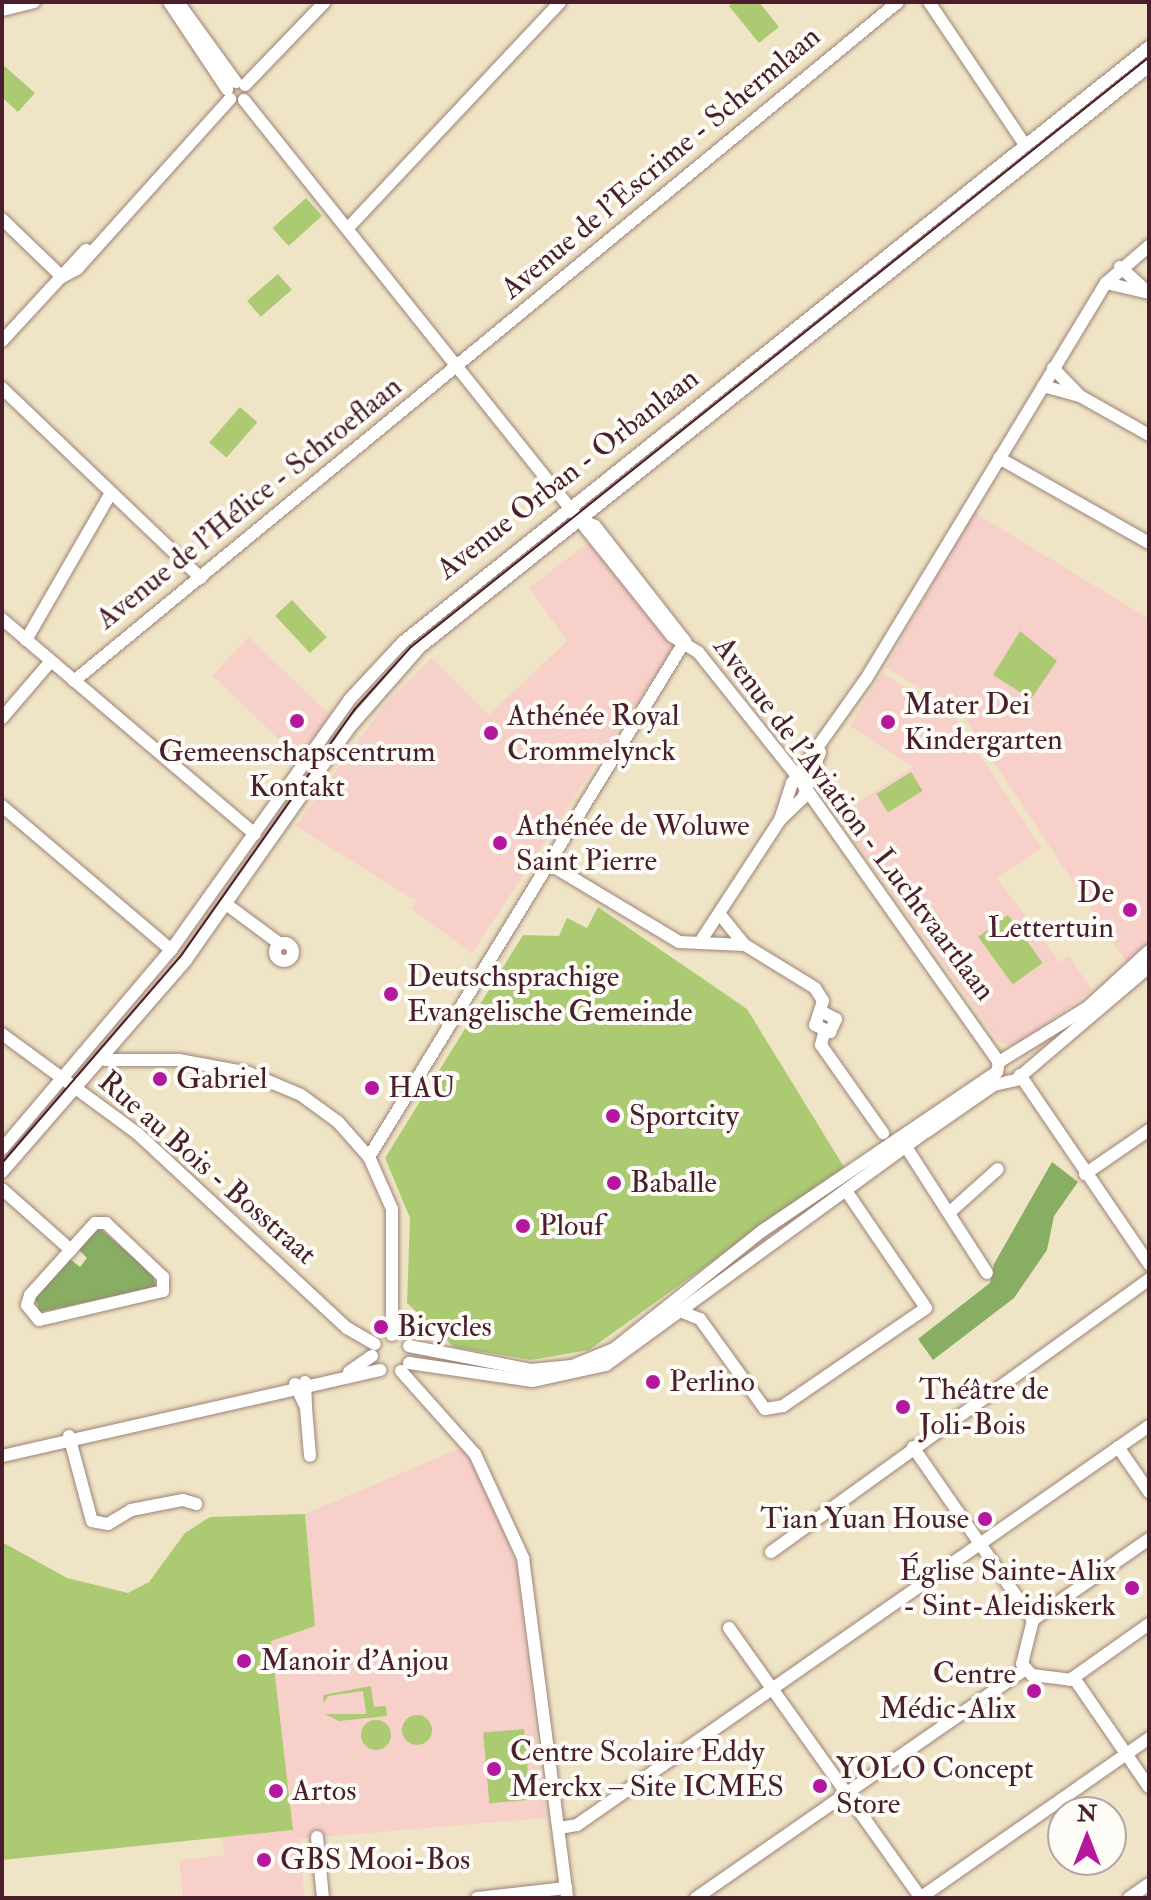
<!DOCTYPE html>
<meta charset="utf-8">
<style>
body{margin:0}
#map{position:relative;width:1151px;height:1900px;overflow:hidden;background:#f0e4c6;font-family:"IM FELL Double Pica",serif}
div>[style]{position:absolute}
.built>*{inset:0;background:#f7d0ca;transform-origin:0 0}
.green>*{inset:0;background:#abca72;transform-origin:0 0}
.round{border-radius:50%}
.forest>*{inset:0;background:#88ae64}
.roads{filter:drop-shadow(0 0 2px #9d8278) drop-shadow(0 0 2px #9d8278)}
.minor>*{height:12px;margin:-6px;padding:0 6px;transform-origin:6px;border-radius:6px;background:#fff}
.minor>.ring{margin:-6px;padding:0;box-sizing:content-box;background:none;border:12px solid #fff;border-radius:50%}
.tram>*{height:2px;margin:-1px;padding:0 1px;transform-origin:1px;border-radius:1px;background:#4a1f2b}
.dots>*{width:22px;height:22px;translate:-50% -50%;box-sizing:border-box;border:4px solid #fdfcf7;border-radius:50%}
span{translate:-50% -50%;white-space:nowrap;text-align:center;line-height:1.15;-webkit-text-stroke:8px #fdfcf7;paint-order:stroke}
.street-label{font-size:30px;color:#4a1f2b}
.poi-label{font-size:30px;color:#4a1f2b}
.left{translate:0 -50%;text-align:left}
.right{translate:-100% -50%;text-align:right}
.frame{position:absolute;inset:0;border:4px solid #4a1f2b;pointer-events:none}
.north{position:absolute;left:1047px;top:1796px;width:80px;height:80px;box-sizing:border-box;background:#fdfcf7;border:2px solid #b5a4a5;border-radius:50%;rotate:0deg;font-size:22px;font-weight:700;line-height:32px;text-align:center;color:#4a1f2b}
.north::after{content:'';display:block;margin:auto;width:28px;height:36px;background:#b5179e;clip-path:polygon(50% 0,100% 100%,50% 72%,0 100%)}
</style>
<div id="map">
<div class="built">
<i style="clip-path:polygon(974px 512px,1149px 619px,1149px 940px,1127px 963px,961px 713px,886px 667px)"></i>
<i style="clip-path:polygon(589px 542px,673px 647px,472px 953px,411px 909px,416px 901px,296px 826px,385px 704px,432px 658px,489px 715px,567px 641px,529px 588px)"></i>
<i style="left:249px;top:637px;width:116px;height:53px;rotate:44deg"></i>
<i style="clip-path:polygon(882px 673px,956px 719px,1041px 848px,997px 878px,1059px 962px,1069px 956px,1092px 990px,1015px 1047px,999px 1042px,837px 815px,913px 767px,850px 726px)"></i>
<i style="clip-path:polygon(463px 1447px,497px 1506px,517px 1571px,546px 1818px,298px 1839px,305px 1898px,183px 1898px,179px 1860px,225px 1855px,221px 1837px,293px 1830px,271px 1640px,315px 1626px,305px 1514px)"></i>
</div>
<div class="green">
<i style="clip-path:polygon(733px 2px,759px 2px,779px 27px,759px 43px,729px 6px)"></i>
<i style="clip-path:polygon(2px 64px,35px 93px,18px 112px,2px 97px)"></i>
<i style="left:306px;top:198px;width:24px;height:45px;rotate:48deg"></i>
<i style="left:278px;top:274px;width:21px;height:41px;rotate:49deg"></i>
<i style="left:240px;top:407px;width:23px;height:47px;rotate:41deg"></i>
<i style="left:292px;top:600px;width:51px;height:23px;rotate:47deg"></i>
<i style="clip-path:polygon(1020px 631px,1057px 661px,1031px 699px,993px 675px)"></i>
<i style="left:911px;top:772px;width:22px;height:41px;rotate:58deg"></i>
<i style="clip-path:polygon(598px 907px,747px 1009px,844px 1167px,589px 1350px,531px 1360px,454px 1347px,407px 1303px,410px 1218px,385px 1158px,523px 935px,559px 936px,567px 918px,587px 928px)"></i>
<i style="left:1008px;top:915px;width:59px;height:37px;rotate:54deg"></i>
<i style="clip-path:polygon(305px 1514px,315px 1626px,271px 1641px,293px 1830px,2px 1860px,2px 1542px,67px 1578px,128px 1593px,149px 1582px,185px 1533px,210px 1517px)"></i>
<i style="clip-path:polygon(371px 1686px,374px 1707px,386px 1706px,387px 1716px,339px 1721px,325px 1714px,366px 1714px,363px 1691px,328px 1696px,324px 1703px,323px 1695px)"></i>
<i class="round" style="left:402px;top:1715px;width:30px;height:30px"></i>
<i class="round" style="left:361px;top:1720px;width:30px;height:30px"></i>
<i style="left:524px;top:1729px;width:71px;height:41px;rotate:85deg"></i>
</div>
<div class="forest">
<i style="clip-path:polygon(1052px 1162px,1078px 1182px,1054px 1216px,1047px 1250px,1014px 1298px,933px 1360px,918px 1339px,990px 1283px,994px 1264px)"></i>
<i style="clip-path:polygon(98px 1227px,153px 1274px,156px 1287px,40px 1312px,35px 1298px,70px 1259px,80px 1267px,87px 1258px,79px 1250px)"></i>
</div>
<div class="roads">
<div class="minor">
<i style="left:169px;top:2px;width:105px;rotate:56.3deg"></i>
<i style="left:178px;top:2px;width:99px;rotate:54.1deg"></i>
<i style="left:929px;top:2px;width:172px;rotate:56.1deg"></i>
<i style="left:2px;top:10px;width:33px;rotate:-14deg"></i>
<i style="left:245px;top:85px;width:115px;rotate:-46.1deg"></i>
<i style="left:244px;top:100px;width:686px;rotate:51.39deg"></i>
<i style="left:672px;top:636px;width:31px;rotate:32deg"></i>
<i style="left:698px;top:652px;width:159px;rotate:51.4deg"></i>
<i style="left:797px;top:776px;width:350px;rotate:54.8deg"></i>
<i style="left:2px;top:219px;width:83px;rotate:44deg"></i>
<i style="left:348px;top:228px;width:310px;rotate:-46.8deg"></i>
<i style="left:1120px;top:267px;width:36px;rotate:42deg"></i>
<i style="left:62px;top:277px;width:17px;rotate:-28deg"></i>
<i style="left:77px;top:269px;width:229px;rotate:-48deg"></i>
<i style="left:1106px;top:283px;width:44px;rotate:13.1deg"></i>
<i style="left:2px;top:341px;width:124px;rotate:-47.3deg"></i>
<i style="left:1053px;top:368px;width:39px;rotate:46deg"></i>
<i style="left:1043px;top:386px;width:38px;rotate:15deg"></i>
<i style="left:1080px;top:396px;width:79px;rotate:29.5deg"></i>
<i style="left:2px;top:388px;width:275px;rotate:43.7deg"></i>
<i style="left:999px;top:458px;width:172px;rotate:29.5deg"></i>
<i style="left:582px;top:520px;width:14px;rotate:25deg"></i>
<i style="left:595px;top:526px;width:146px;rotate:52deg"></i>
<i style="left:2px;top:619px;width:332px;rotate:40.4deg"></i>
<i style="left:26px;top:640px;width:170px;rotate:-60deg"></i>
<i style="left:74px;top:681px;width:1068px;rotate:-39.49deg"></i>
<i style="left:2px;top:718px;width:75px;rotate:-49.3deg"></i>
<i style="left:2px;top:806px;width:222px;rotate:40.4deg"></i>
<i style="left:780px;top:820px;width:39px;rotate:-72deg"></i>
<i style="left:792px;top:783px;width:128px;rotate:-54.6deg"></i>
<i style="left:866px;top:679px;width:463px;rotate:-58.8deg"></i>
<i style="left:1106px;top:283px;width:57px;rotate:-40.7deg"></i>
<i style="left:551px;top:865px;width:149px;rotate:31deg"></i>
<i style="left:679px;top:942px;width:66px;rotate:2.6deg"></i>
<i style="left:226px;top:904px;width:67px;rotate:36.5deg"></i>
<i style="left:722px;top:917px;width:36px;rotate:51deg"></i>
<i style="left:745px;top:945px;width:82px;rotate:31.6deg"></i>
<i style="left:815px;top:988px;width:15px;rotate:58deg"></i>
<i style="left:823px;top:1001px;width:25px;rotate:108deg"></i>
<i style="left:815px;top:1025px;width:17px;rotate:25deg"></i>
<i style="left:830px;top:1032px;width:14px;rotate:-65deg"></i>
<i style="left:836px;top:1019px;width:16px;rotate:-153deg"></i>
<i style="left:702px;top:939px;width:142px;rotate:-56.8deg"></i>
<i style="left:780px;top:820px;width:32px;rotate:-44deg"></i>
<i style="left:803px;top:798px;width:49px;rotate:-69.7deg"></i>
<i class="ring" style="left:275px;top:943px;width:6px;height:6px"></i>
<i style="left:824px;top:1033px;width:12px;rotate:104deg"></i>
<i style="left:821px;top:1045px;width:108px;rotate:54.8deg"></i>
<i style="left:2px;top:1034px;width:167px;rotate:36.3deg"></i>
<i style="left:137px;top:1133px;width:287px;rotate:42.9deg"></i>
<i style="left:347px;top:1328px;width:32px;rotate:30deg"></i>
<i style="left:105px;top:1060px;width:74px"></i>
<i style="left:179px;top:1060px;width:71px;rotate:10.5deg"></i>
<i style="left:249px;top:1073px;width:56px;rotate:22.9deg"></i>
<i style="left:301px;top:1095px;width:46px;rotate:36.1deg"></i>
<i style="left:338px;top:1122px;width:47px;rotate:48.5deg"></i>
<i style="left:369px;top:1157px;width:57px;rotate:66.1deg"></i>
<i style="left:392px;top:1209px;width:126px;rotate:90deg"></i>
<i style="left:999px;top:1062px;width:105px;rotate:-31.7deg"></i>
<i style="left:1088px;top:1007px;width:83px;rotate:-42.6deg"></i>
<i style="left:1020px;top:1075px;width:229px;rotate:55.7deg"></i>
<i style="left:2px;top:1149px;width:261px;rotate:-49.7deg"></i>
<i style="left:171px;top:950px;width:308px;rotate:-54.5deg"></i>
<i style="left:350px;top:699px;width:78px;rotate:-47.1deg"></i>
<i style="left:403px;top:642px;width:954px;rotate:-38.58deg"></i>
<i style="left:908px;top:1150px;width:146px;rotate:57.3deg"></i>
<i style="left:369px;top:1157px;width:605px;rotate:-58.52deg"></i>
<i style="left:2px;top:1172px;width:281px;rotate:-49deg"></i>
<i style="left:186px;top:960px;width:284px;rotate:-54.9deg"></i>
<i style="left:349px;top:728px;width:108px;rotate:-48.8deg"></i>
<i style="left:420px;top:647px;width:932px;rotate:-38.55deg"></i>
<i style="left:1085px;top:1174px;width:78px;rotate:-34.5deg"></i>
<i style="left:2px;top:1189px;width:92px;rotate:41.5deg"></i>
<i style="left:950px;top:1212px;width:64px;rotate:-41.9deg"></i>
<i style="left:95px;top:1223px;width:11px"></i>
<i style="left:106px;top:1223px;width:79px;rotate:43.5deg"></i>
<i style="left:163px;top:1277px;width:14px;rotate:90deg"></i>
<i style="left:163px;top:1291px;width:127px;rotate:166.8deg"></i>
<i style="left:39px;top:1320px;width:19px;rotate:-129deg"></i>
<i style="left:27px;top:1305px;width:10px;rotate:-73deg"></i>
<i style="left:30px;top:1295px;width:97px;rotate:-47.9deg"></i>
<i style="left:680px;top:1311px;width:22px;rotate:22deg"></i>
<i style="left:700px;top:1319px;width:111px;rotate:54.2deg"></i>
<i style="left:765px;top:1409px;width:18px;rotate:-9deg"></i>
<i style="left:783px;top:1406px;width:173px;rotate:-34.4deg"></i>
<i style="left:926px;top:1308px;width:140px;rotate:-124.3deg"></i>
<i style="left:409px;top:1346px;width:124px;rotate:11.1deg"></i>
<i style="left:531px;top:1370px;width:41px;rotate:-5.6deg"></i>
<i style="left:572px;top:1366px;width:45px;rotate:-22deg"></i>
<i style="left:614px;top:1349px;width:189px;rotate:-38.6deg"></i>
<i style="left:762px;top:1231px;width:284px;rotate:-34.1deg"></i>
<i style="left:997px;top:1072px;width:10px;rotate:-79deg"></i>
<i style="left:409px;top:1363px;width:125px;rotate:8.3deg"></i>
<i style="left:533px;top:1381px;width:75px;rotate:-12.4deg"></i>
<i style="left:606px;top:1365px;width:396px;rotate:-36.1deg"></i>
<i style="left:926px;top:1132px;width:83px;rotate:-34.7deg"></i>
<i style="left:994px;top:1085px;width:23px;rotate:-13deg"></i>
<i style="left:1016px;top:1080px;width:175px;rotate:-40.4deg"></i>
<i style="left:401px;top:1371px;width:111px;rotate:48.3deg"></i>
<i style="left:475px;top:1454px;width:115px;rotate:65.2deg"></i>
<i style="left:523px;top:1558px;width:343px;rotate:82.6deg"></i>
<i style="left:349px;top:1372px;width:28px;rotate:-35deg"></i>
<i style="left:295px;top:1384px;width:26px;rotate:65deg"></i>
<i style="left:306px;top:1408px;width:26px;rotate:-92deg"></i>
<i style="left:306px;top:1408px;width:48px;rotate:85.2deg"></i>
<i style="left:69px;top:1436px;width:88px;rotate:74.9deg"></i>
<i style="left:92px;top:1521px;width:16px;rotate:11deg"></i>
<i style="left:108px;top:1524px;width:27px;rotate:-31deg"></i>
<i style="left:131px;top:1510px;width:53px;rotate:-10.9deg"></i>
<i style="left:183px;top:1500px;width:14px;rotate:17deg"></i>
<i style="left:913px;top:1447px;width:211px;rotate:55.3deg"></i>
<i style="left:1118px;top:1447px;width:55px;rotate:55.4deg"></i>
<i style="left:2px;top:1456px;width:388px;rotate:-12.8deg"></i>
<i style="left:1149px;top:1539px;width:141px;rotate:145.1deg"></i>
<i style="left:1033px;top:1620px;width:45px;rotate:104deg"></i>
<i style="left:1022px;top:1664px;width:15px;rotate:48deg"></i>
<i style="left:1032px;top:1675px;width:38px;rotate:7deg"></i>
<i style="left:1070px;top:1680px;width:97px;rotate:-35.3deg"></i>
<i style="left:771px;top:1552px;width:466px;rotate:-35.8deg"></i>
<i style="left:729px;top:1628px;width:331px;rotate:54.6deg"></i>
<i style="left:1074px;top:1678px;width:132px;rotate:55.5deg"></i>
<i style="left:559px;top:1828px;width:18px;rotate:-9deg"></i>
<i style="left:577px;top:1825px;width:697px;rotate:-34.9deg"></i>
<i style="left:317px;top:1837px;width:61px;rotate:84.4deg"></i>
<i style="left:477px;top:1898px;width:90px;rotate:-6.4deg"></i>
<i style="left:696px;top:1898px;width:399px;rotate:-34.8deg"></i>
<i style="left:920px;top:1898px;width:279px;rotate:-34.9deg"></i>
<i style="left:1129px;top:1898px;width:24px;rotate:-35deg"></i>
</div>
</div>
<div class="tram">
<i style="left:2px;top:1163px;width:272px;rotate:-49.2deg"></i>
<i style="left:180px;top:957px;width:302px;rotate:-54.8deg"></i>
<i style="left:354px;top:710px;width:85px;rotate:-47.9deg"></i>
<i style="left:411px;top:647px;width:945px;rotate:-38.64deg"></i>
</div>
<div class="dots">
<i style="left:297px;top:721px;background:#b5179e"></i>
<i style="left:888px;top:722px;background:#b5179e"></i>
<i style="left:491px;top:733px;background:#b5179e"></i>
<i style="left:500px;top:843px;background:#b5179e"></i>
<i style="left:1130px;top:910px;background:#b5179e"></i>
<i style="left:391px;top:994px;background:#b5179e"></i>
<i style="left:160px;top:1079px;background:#b5179e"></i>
<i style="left:372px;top:1088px;background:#b5179e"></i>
<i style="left:613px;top:1116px;background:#b5179e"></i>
<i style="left:614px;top:1183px;background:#b5179e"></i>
<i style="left:523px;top:1226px;background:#b5179e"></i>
<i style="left:381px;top:1327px;background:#b5179e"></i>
<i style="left:653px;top:1382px;background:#b5179e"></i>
<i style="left:903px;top:1407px;background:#b5179e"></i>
<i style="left:985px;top:1519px;background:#b5179e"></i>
<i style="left:1132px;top:1588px;background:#b5179e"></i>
<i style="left:244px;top:1661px;background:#b5179e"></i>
<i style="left:1034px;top:1691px;background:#b5179e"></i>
<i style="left:494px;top:1769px;background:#b5179e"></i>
<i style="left:820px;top:1786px;background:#b5179e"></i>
<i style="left:276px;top:1791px;background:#b5179e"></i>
<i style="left:264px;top:1860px;background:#b5179e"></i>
</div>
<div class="street-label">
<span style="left:661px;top:163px;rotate:-40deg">Avenue de l'Escrime - Schermlaan</span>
<span style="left:568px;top:474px;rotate:-38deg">Avenue Orban - Orbanlaan</span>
<span style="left:249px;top:503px;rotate:-39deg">Avenue de l'Hélice - Schroeflaan</span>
<span style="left:854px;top:819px;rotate:53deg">Avenue de l'Aviation - Luchtvaartlaan</span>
<span style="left:207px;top:1168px;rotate:41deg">Rue au Bois - Bosstraat</span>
</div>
<div class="poi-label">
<span class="left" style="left:904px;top:722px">Mater Dei<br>Kindergarten</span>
<span class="left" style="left:507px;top:733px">Athénée Royal<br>Crommelynck</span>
<span style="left:297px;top:769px">Gemeenschapscentrum<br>Kontakt</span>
<span class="left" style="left:516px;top:843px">Athénée de Woluwe<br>Saint Pierre</span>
<span class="right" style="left:1114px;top:910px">De<br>Lettertuin</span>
<span class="left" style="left:407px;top:994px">Deutschsprachige<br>Evangelische Gemeinde</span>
<span class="left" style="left:176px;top:1079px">Gabriel</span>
<span class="left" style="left:388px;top:1088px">HAU</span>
<span class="left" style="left:629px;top:1116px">Sportcity</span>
<span class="left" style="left:630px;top:1183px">Baballe</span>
<span class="left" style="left:539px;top:1226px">Plouf</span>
<span class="left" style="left:397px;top:1327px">Bicycles</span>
<span class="left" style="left:669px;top:1382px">Perlino</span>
<span class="left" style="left:919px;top:1407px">Théâtre de<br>Joli-Bois</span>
<span class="right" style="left:969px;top:1519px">Tian Yuan House</span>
<span class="right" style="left:1116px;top:1588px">Église Sainte-Alix<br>- Sint-Aleidiskerk</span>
<span class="left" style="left:260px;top:1661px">Manoir d'Anjou</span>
<span class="right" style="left:1016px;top:1691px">Centre<br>Médic-Alix</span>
<span class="left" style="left:510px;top:1769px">Centre Scolaire Eddy<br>Merckx – Site ICMES</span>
<span class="left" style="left:836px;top:1786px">YOLO Concept<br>Store</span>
<span class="left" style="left:292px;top:1791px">Artos</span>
<span class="left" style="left:280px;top:1860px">GBS Mooi-Bos</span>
</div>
<div class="frame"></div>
<div class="north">N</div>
</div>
